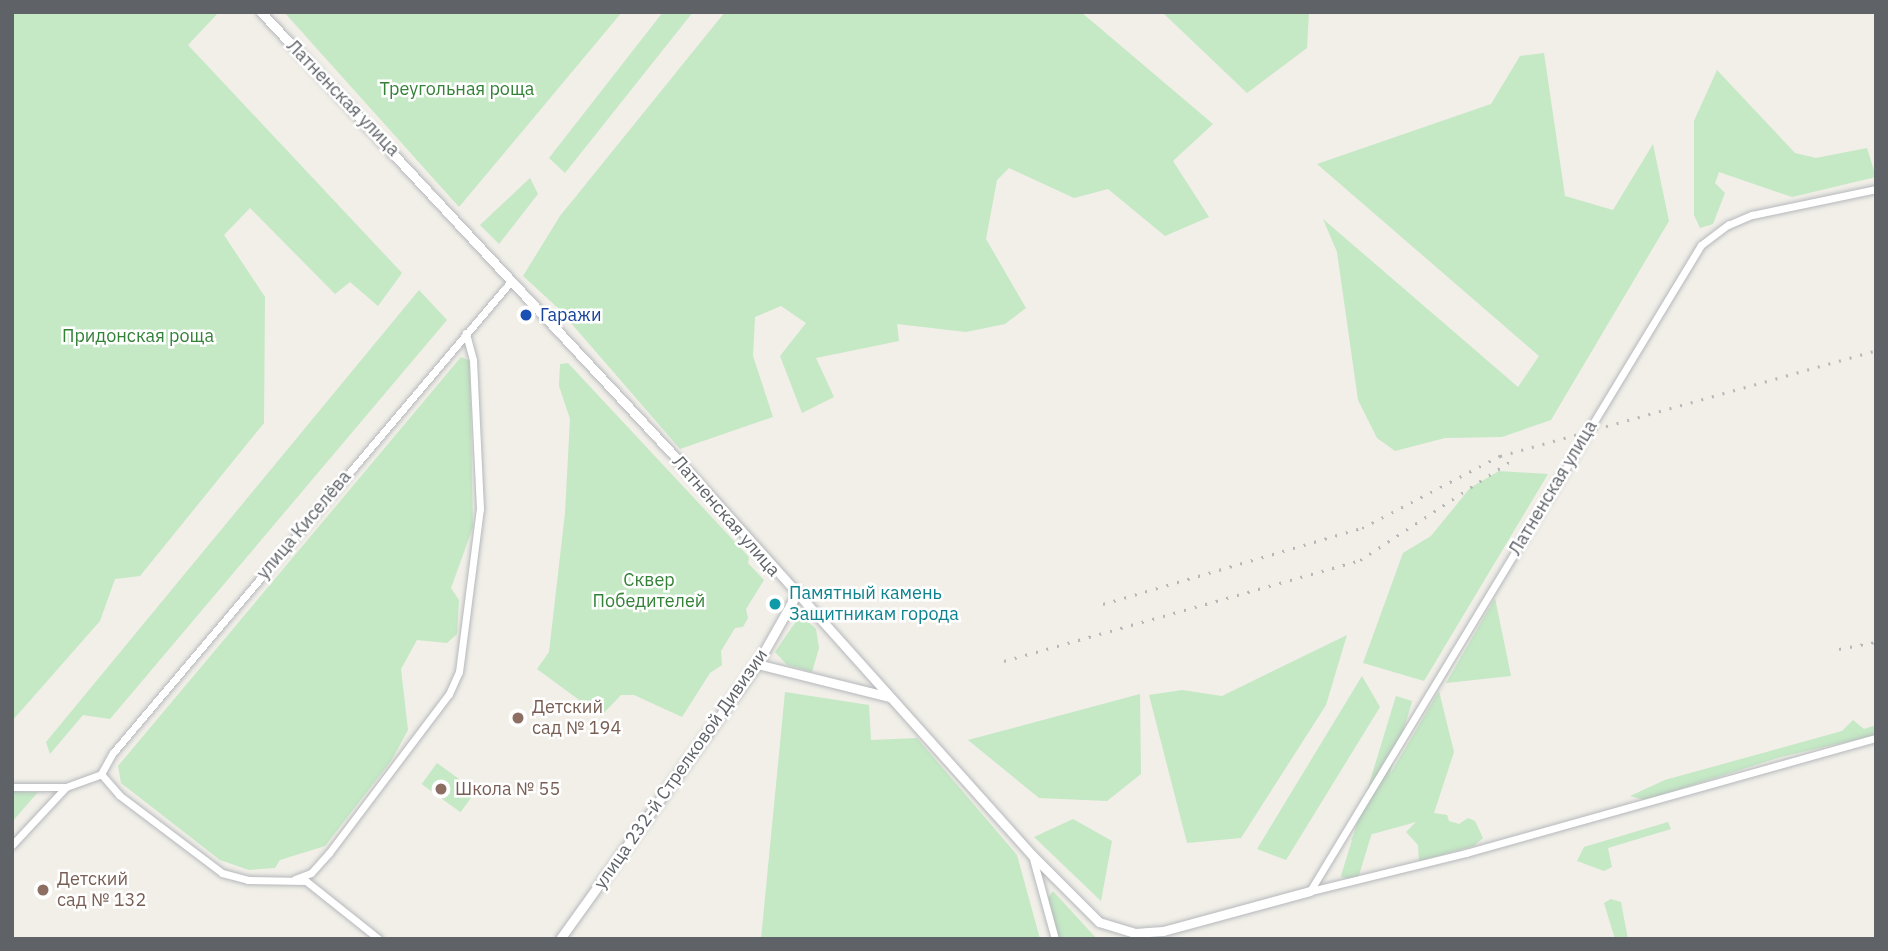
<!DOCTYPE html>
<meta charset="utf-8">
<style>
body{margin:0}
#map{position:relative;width:1888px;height:951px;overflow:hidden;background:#f1efe8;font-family:"IBM Plex Sans",sans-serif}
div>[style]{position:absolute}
.green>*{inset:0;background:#c5e8c5;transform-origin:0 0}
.roads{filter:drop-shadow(0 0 2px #b5b8bc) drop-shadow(0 0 2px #b5b8bc)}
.minor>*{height:7px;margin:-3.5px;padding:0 3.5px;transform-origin:3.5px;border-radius:3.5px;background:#fff}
.tertiary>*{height:9px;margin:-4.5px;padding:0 4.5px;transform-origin:4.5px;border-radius:4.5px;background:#fff}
.rail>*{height:2.5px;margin-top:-1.25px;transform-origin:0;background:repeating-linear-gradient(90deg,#b6b7b8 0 2px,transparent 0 11px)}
.dots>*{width:19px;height:19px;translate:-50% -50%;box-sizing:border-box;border:4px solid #fff;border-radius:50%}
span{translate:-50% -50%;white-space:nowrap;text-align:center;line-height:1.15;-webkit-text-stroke:5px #fff;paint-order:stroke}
.park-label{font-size:18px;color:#348238}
.street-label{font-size:18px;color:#5f6368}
.transit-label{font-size:18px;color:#164399}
.left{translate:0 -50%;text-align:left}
.culture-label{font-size:18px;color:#0d838f}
.education-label{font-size:18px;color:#785e54}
.frame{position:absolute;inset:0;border:14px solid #5f6368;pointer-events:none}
</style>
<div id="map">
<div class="green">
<i style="clip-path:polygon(12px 12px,219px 12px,188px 45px,402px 273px,378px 306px,350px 282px,335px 294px,250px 208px,224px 235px,265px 297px,264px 423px,140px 576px,115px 579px,100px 621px,12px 721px)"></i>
<i style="clip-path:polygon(284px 12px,622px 12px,459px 207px)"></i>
<i style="clip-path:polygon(663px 12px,693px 12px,565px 173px,549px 158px)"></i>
<i style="clip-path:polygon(725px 12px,1081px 12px,1213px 124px,1173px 161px,1209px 217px,1165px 236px,1108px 189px,1074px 198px,1009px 168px,997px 180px,986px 239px,1026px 308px,1005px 324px,966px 332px,897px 324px,899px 341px,816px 358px,834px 397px,802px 413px,780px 356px,806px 323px,781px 306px,755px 317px,753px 356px,773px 417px,680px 449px,558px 308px,523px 276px,560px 216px)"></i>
<i style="clip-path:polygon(1162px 12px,1309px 12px,1307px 48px,1247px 93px)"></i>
<i style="clip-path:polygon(1544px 53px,1565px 196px,1613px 210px,1653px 144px,1669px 221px,1551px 420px,1502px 437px,1445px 438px,1395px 451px,1377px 438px,1358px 400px,1337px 252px,1323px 219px,1518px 387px,1539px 356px,1317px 164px,1491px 104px,1520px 56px)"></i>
<i style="clip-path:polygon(1717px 70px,1795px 153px,1816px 158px,1867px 148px,1876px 177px,1792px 197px,1719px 172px,1715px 183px,1725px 193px,1713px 224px,1700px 228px,1694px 215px,1694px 121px)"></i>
<i style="clip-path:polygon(530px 178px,538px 194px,499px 244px,480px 225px)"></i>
<i style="clip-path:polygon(419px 290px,447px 320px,110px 719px,83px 715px,50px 754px,46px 742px)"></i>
<i style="clip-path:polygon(461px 357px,470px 361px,473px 527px,451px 588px,459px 600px,457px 634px,447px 643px,417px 640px,401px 669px,408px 730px,391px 761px,325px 846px,280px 860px,275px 868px,249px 870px,220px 860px,121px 783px,118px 766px)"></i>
<i style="clip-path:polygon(568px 363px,749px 557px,748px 563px,764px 580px,746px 609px,748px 618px,743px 627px,735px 628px,721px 651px,722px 665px,710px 673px,682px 717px,634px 695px,621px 695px,601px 716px,537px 669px,549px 652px,565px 513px,570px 419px,559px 386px,560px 364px)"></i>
<i style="clip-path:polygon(1499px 471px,1548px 474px,1424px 681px,1363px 663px,1403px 553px,1431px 536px,1470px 488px)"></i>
<i style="clip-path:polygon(1495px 598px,1511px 676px,1446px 683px)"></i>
<i style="clip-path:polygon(804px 618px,816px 629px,819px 648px,812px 672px,787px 665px,775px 652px,797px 620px)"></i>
<i style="clip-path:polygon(1347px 635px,1326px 705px,1241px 838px,1187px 843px,1149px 695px,1182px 690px,1222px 696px)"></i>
<i style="clip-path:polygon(1362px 676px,1380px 707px,1286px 860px,1257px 849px)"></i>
<i style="clip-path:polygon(1439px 691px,1454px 752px,1434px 813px,1447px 815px,1449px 821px,1459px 824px,1468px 818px,1475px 821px,1483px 838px,1474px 846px,1419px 861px,1418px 845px,1406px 832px,1416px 822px,1351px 840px)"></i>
<i style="clip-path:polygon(785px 692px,869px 705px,871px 740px,917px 738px,1017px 855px,1040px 939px,761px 939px)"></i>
<i style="clip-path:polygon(1140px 694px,1141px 774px,1107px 801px,1039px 798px,968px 740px)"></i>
<i style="left:1396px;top:696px;width:17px;height:189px;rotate:17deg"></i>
<i style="clip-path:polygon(1853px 720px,1864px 729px,1876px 725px,1876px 735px,1781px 757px,1645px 800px,1630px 796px,1665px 780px,1842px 731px)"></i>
<i style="left:437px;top:763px;width:48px;height:26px;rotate:36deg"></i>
<i style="clip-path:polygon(12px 791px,38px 792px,12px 822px)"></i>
<i style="clip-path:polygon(1073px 819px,1112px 841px,1101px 901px,1034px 837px)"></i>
<i style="clip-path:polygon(1668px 822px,1671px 829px,1608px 848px,1612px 867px,1604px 871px,1577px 861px,1584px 847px)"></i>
<i style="clip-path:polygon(1053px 891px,1097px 939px,1059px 939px,1047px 899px)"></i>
<i style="clip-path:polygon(1611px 899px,1621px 902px,1628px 939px,1615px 939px,1604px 903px)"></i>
</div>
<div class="roads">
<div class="minor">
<i style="left:101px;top:774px;width:28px;rotate:49deg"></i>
<i style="left:119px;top:795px;width:129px;rotate:37.1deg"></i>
<i style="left:222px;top:873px;width:27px;rotate:15deg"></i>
<i style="left:248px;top:880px;width:58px;rotate:1deg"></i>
<i style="left:306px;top:881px;width:93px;rotate:38.5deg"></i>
<i style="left:12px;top:787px;width:54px"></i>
<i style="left:66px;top:787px;width:37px;rotate:-20deg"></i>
<i style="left:101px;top:774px;width:23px;rotate:-61deg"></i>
<i style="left:112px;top:754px;width:620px;rotate:-49.84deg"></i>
<i style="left:12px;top:845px;width:79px;rotate:-47deg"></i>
<i style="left:1032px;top:855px;width:87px;rotate:74.7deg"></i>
<i style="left:295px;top:879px;width:17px;rotate:-21deg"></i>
<i style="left:311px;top:873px;width:27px;rotate:-48deg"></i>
<i style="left:329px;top:853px;width:199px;rotate:-53deg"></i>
<i style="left:449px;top:694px;width:24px;rotate:-66deg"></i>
<i style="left:459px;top:672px;width:164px;rotate:-82.7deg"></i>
<i style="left:480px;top:509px;width:149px;rotate:-92.7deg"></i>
<i style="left:473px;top:360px;width:28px;rotate:-105deg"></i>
<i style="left:1310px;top:891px;width:755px;rotate:-58.82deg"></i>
<i style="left:1701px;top:245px;width:34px;rotate:-37deg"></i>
<i style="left:1728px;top:225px;width:26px;rotate:-23deg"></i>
<i style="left:1752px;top:215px;width:127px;rotate:-11.8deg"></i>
<i style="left:1311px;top:891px;width:160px;rotate:-13.8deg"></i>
<i style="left:1466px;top:853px;width:426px;rotate:-15.7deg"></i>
</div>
<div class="tertiary">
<i style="left:261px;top:12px;width:613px;rotate:47.05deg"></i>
<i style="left:679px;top:461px;width:529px;rotate:48.14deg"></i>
<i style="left:1032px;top:855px;width:95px;rotate:45deg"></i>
<i style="left:1099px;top:922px;width:38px;rotate:17deg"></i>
<i style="left:1135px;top:933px;width:28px;rotate:-4deg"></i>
<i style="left:1163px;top:931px;width:152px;rotate:-15.2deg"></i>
<i style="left:757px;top:664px;width:136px;rotate:14deg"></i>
<i style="left:560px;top:939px;width:338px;rotate:-54.4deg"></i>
<i style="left:757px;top:664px;width:79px;rotate:-60.5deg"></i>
</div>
</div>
<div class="rail">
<i style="left:1103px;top:604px;width:270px;rotate:-16.4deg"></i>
<i style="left:1362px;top:528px;width:156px;rotate:-27.6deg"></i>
<i style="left:1500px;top:456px;width:391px;rotate:-15.7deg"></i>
<i style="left:1839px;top:649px;width:38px;rotate:-11deg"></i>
<i style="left:1004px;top:661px;width:370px;rotate:-15.8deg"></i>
<i style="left:1360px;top:560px;width:182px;rotate:-33.3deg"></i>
</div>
<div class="dots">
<i style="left:526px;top:315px;background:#1a4fb4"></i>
<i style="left:775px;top:604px;background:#0f9aa8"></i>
<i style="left:518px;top:718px;background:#8d6e63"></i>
<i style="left:441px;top:789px;background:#8d6e63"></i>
<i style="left:43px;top:890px;background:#8d6e63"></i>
</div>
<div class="park-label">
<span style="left:457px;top:89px">Треугольная роща</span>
<span style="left:138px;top:336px">Придонская роща</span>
<span style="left:649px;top:591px">Сквер<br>Победителей</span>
</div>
<div class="street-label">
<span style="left:343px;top:98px;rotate:46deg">Латненская улица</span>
<span style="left:1553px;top:488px;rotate:-59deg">Латненская улица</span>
<span style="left:726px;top:516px;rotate:49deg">Латненская улица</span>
<span style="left:304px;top:525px;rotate:-50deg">улица Киселёва</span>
<span style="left:681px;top:769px;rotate:-55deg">улица 232-й Стрелковой Дивизии</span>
</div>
<div class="transit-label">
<span class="left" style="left:540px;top:315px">Гаражи</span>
</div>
<div class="culture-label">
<span class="left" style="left:789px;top:604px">Памятный камень<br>Защитникам города</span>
</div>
<div class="education-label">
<span class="left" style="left:532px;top:718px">Детский<br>сад № 194</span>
<span class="left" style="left:455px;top:789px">Школа № 55</span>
<span class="left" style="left:57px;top:890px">Детский<br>сад № 132</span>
</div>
<div class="frame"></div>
</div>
